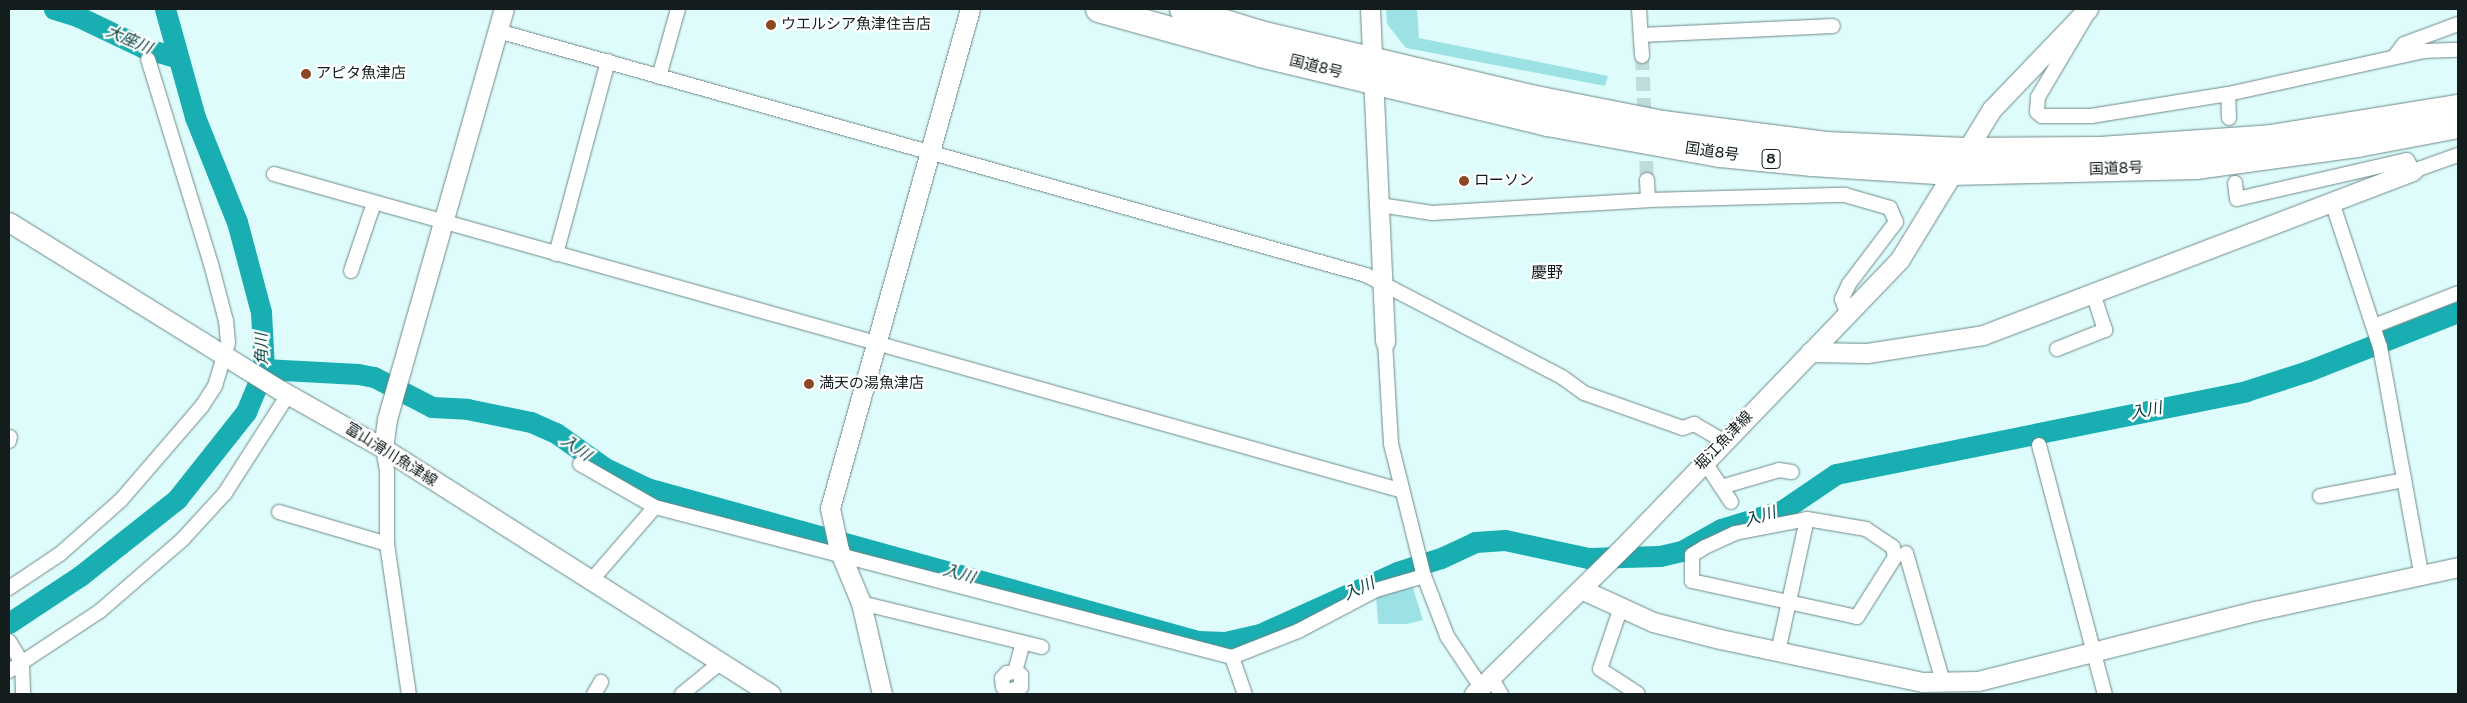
<!DOCTYPE html>
<meta charset="utf-8">
<style>
body{margin:0}
#map{position:relative;width:2467px;height:703px;overflow:hidden;background:#dffcfc;font-family:"Varela Round","Noto Sans JP",sans-serif}
div>[style]{position:absolute}
.green>*{inset:0;background:#9ce2e4}
.river>*{height:21px;margin:-10.5px;padding:0 10.5px;transform-origin:10.5px;border-radius:10.5px;background:#19aeb1}
.street-tunnel>*{height:14px;margin-top:-7px;transform-origin:0;background:repeating-linear-gradient(90deg,#c0dbdb 0 14px,transparent 0 21px)}
.roads{filter:drop-shadow(0 0 1px #6e8888) drop-shadow(0 0 1px #6e8888)}
.street>*{height:14px;margin:-7px;padding:0 7px;transform-origin:7px;border-radius:7px;background:#fff}
.secondary>*{height:19px;margin:-9.5px;padding:0 9.5px;transform-origin:9.5px;border-radius:9.5px;background:#fff}
.highway>*{height:25px;margin:-12.5px;padding:0 12.5px;transform-origin:12.5px;border-radius:12.5px;background:#fff}
.dots>*{width:14px;height:14px;translate:-50% -50%;box-sizing:border-box;border:2px solid #fff;border-radius:50%}
span{translate:-50% -50%;white-space:nowrap;text-align:center;line-height:1.15;-webkit-text-stroke:4.5px #fff;paint-order:stroke}
.shield-label span{padding:1px 4px;background:#fff;border:1px solid;border-radius:4px;-webkit-text-stroke-width:0}
.shield-label{font-size:14px;color:#131d1e;font-weight:700}
.poi-label{font-size:15px;color:#131d1e}
.left{translate:0 -50%;text-align:left}
.street-label{font-size:15px;color:#131d1e}
.water-label{font-size:16px;color:#054344;font-style:italic}
.neighbourhood-label{font-size:16px;color:#131d1e}
.frame{position:absolute;inset:0;border:10px solid #131d1e;pointer-events:none}
</style>
<div id="map">
<div class="green">
<i style="clip-path:polygon(1386px 9px,1417px 9px,1419px 38px,1608px 76px,1605px 86px,1406px 48px,1387px 24px)"></i>
<i style="clip-path:polygon(1412px 585px,1423px 620px,1407px 624px,1378px 624px,1376px 595px)"></i>
</div>
<div class="river">
<i style="left:54px;top:9px;width:24px;rotate:17deg"></i>
<i style="left:77px;top:16px;width:74px;rotate:25.5deg"></i>
<i style="left:144px;top:48px;width:35px;rotate:16deg"></i>
<i style="left:264px;top:369px;width:94px;rotate:3deg"></i>
<i style="left:358px;top:374px;width:16px;rotate:11deg"></i>
<i style="left:374px;top:377px;width:65px;rotate:27.3deg"></i>
<i style="left:432px;top:407px;width:35px;rotate:3deg"></i>
<i style="left:467px;top:409px;width:65px;rotate:11.5deg"></i>
<i style="left:531px;top:422px;width:27px;rotate:24deg"></i>
<i style="left:556px;top:433px;width:60px;rotate:35.5deg"></i>
<i style="left:605px;top:468px;width:47px;rotate:25.5deg"></i>
<i style="left:647px;top:488px;width:572px;rotate:15.52deg"></i>
<i style="left:1198px;top:641px;width:27px;rotate:2deg"></i>
<i style="left:1225px;top:642px;width:36px;rotate:-13deg"></i>
<i style="left:1260px;top:634px;width:150px;rotate:-24.3deg"></i>
<i style="left:1397px;top:572px;width:46px;rotate:-17.7deg"></i>
<i style="left:1441px;top:558px;width:38px;rotate:-25deg"></i>
<i style="left:1475px;top:542px;width:30px;rotate:-4deg"></i>
<i style="left:1505px;top:540px;width:85px;rotate:12.2deg"></i>
<i style="left:1588px;top:558px;width:72px;rotate:-1.6deg"></i>
<i style="left:1660px;top:556px;width:23px;rotate:-13deg"></i>
<i style="left:1682px;top:551px;width:45px;rotate:-29.4deg"></i>
<i style="left:1721px;top:529px;width:65px;rotate:-17deg"></i>
<i style="left:1783px;top:510px;width:64px;rotate:-34.2deg"></i>
<i style="left:1836px;top:474px;width:418px;rotate:-11.4deg"></i>
<i style="left:2246px;top:391px;width:65px;rotate:-17.9deg"></i>
<i style="left:2308px;top:371px;width:161px;rotate:-21.5deg"></i>
<i style="left:9px;top:623px;width:85px;rotate:-33.5deg"></i>
<i style="left:80px;top:576px;width:124px;rotate:-38.4deg"></i>
<i style="left:177px;top:499px;width:111px;rotate:-51.6deg"></i>
<i style="left:246px;top:412px;width:47px;rotate:-67.3deg"></i>
<i style="left:264px;top:369px;width:57px;rotate:-93deg"></i>
<i style="left:261px;top:312px;width:93px;rotate:-104.9deg"></i>
<i style="left:237px;top:222px;width:113px;rotate:-111.8deg"></i>
<i style="left:195px;top:117px;width:112px;rotate:-105.5deg"></i>
</div>
<div class="street-tunnel">
<i style="left:1642px;top:56px;width:124px;rotate:87.7deg"></i>
</div>
<div class="roads">
<div class="street">
<i style="left:1639px;top:9px;width:47px;rotate:86.3deg"></i>
<i style="left:2085px;top:18px;width:92px;rotate:120.7deg"></i>
<i style="left:2038px;top:97px;width:15px;rotate:94deg"></i>
<i style="left:2037px;top:112px;width:6px;rotate:39deg"></i>
<i style="left:2042px;top:116px;width:49px"></i>
<i style="left:2091px;top:116px;width:139px;rotate:-9.1deg"></i>
<i style="left:498px;top:31px;width:902px;rotate:15.7deg"></i>
<i style="left:1366px;top:275px;width:221px;rotate:27.5deg"></i>
<i style="left:1562px;top:377px;width:27px;rotate:36deg"></i>
<i style="left:1584px;top:393px;width:105px;rotate:19.5deg"></i>
<i style="left:1683px;top:428px;width:12px;rotate:-20deg"></i>
<i style="left:1694px;top:424px;width:34px;rotate:30deg"></i>
<i style="left:1641px;top:35px;width:192px;rotate:-2.7deg"></i>
<i style="left:2394px;top:57px;width:16px;rotate:-52deg"></i>
<i style="left:2404px;top:44px;width:58px;rotate:-20.3deg"></i>
<i style="left:659px;top:77px;width:71px;rotate:-74.4deg"></i>
<i style="left:2229px;top:118px;width:24px;rotate:-92deg"></i>
<i style="left:2228px;top:94px;width:200px;rotate:-12.4deg"></i>
<i style="left:2423px;top:51px;width:35px;rotate:-2deg"></i>
<i style="left:274px;top:174px;width:1170px;rotate:15.68deg"></i>
<i style="left:1647px;top:180px;width:20px;rotate:87deg"></i>
<i style="left:2235px;top:183px;width:16px;rotate:83deg"></i>
<i style="left:2237px;top:199px;width:174px;rotate:-12.9deg"></i>
<i style="left:2407px;top:160px;width:13px;rotate:61deg"></i>
<i style="left:2413px;top:171px;width:48px;rotate:-19.6deg"></i>
<i style="left:2332px;top:202px;width:153px;rotate:71.7deg"></i>
<i style="left:2380px;top:347px;width:230px;rotate:79.7deg"></i>
<i style="left:1380px;top:205px;width:53px;rotate:8.7deg"></i>
<i style="left:1432px;top:213px;width:216px;rotate:-3.4deg"></i>
<i style="left:1648px;top:200px;width:197px;rotate:-1.5deg"></i>
<i style="left:1845px;top:195px;width:47px;rotate:16.1deg"></i>
<i style="left:1890px;top:208px;width:15px;rotate:67deg"></i>
<i style="left:1896px;top:222px;width:78px;rotate:127.2deg"></i>
<i style="left:1849px;top:284px;width:17px;rotate:115deg"></i>
<i style="left:1842px;top:299px;width:15px;rotate:70deg"></i>
<i style="left:556px;top:254px;width:200px;rotate:-74.9deg"></i>
<i style="left:351px;top:271px;width:72px;rotate:-71.3deg"></i>
<i style="left:2374px;top:326px;width:90px;rotate:-21.4deg"></i>
<i style="left:1385px;top:342px;width:102px;rotate:86.6deg"></i>
<i style="left:1391px;top:444px;width:136px;rotate:76deg"></i>
<i style="left:1424px;top:576px;width:64px;rotate:69deg"></i>
<i style="left:1447px;top:636px;width:61px;rotate:56.3deg"></i>
<i style="left:2057px;top:349px;width:52px;rotate:-21.6deg"></i>
<i style="left:2105px;top:330px;width:38px;rotate:-108deg"></i>
<i style="left:9px;top:441px;width:4px;rotate:-76deg"></i>
<i style="left:2039px;top:445px;width:258px;rotate:75.2deg"></i>
<i style="left:383px;top:448px;width:23px;rotate:80deg"></i>
<i style="left:387px;top:471px;width:73px;rotate:90deg"></i>
<i style="left:387px;top:544px;width:152px;rotate:81.7deg"></i>
<i style="left:1704px;top:461px;width:49px;rotate:56.6deg"></i>
<i style="left:580px;top:464px;width:86px;rotate:29.8deg"></i>
<i style="left:1721px;top:487px;width:60px;rotate:-16.3deg"></i>
<i style="left:1779px;top:470px;width:13px;rotate:9deg"></i>
<i style="left:2320px;top:496px;width:86px;rotate:-10.8deg"></i>
<i style="left:279px;top:512px;width:113px;rotate:16.5deg"></i>
<i style="left:1807px;top:519px;width:60px;rotate:9.6deg"></i>
<i style="left:1866px;top:529px;width:32px;rotate:34deg"></i>
<i style="left:1893px;top:547px;width:10px;rotate:79deg"></i>
<i style="left:1895px;top:557px;width:71px;rotate:122.3deg"></i>
<i style="left:1857px;top:617px;width:169px;rotate:-167.7deg"></i>
<i style="left:1692px;top:581px;width:26px;rotate:-90deg"></i>
<i style="left:1692px;top:555px;width:15px;rotate:-32deg"></i>
<i style="left:1705px;top:547px;width:33px;rotate:-25deg"></i>
<i style="left:1735px;top:533px;width:73px;rotate:-11deg"></i>
<i style="left:1906px;top:553px;width:134px;rotate:74deg"></i>
<i style="left:590px;top:582px;width:99px;rotate:-49.1deg"></i>
<i style="left:655px;top:507px;width:596px;rotate:14.57deg"></i>
<i style="left:1232px;top:657px;width:71px;rotate:-21.5deg"></i>
<i style="left:1298px;top:631px;width:88px;rotate:-27.7deg"></i>
<i style="left:1376px;top:590px;width:50px;rotate:-16.3deg"></i>
<i style="left:9px;top:588px;width:61px;rotate:-33.7deg"></i>
<i style="left:60px;top:554px;width:81px;rotate:-41.5deg"></i>
<i style="left:121px;top:500px;width:124px;rotate:-49.2deg"></i>
<i style="left:202px;top:406px;width:24px;rotate:-57deg"></i>
<i style="left:215px;top:386px;width:45px;rotate:-73.2deg"></i>
<i style="left:228px;top:343px;width:22px;rotate:-95deg"></i>
<i style="left:226px;top:321px;width:59px;rotate:-104.7deg"></i>
<i style="left:211px;top:264px;width:214px;rotate:-107.1deg"></i>
<i style="left:861px;top:603px;width:186px;rotate:13.7deg"></i>
<i style="left:1621px;top:607px;width:65px;rotate:108.7deg"></i>
<i style="left:1600px;top:669px;width:45px;rotate:33.3deg"></i>
<i style="left:9px;top:641px;width:26px;rotate:59deg"></i>
<i style="left:22px;top:663px;width:31px;rotate:88deg"></i>
<i style="left:1778px;top:652px;width:136px;rotate:-77.7deg"></i>
<i style="left:1232px;top:657px;width:39px;rotate:71deg"></i>
<i style="left:9px;top:671px;width:109px;rotate:-33.4deg"></i>
<i style="left:100px;top:611px;width:108px;rotate:-40.9deg"></i>
<i style="left:182px;top:540px;width:64px;rotate:-47.5deg"></i>
<i style="left:225px;top:493px;width:117px;rotate:-57.3deg"></i>
<i style="left:1015px;top:672px;width:7px;rotate:27deg"></i>
<i style="left:1021px;top:675px;width:12px;rotate:90deg"></i>
<i style="left:1021px;top:687px;width:14px;rotate:163deg"></i>
<i style="left:1008px;top:691px;width:6px;rotate:-141deg"></i>
<i style="left:1003px;top:687px;width:9px;rotate:-96deg"></i>
<i style="left:1002px;top:678px;width:7px;rotate:-45deg"></i>
<i style="left:1007px;top:673px;width:8px;rotate:-7deg"></i>
<i style="left:1015px;top:672px;width:30px;rotate:-75deg"></i>
<i style="left:1491px;top:677px;width:20px;rotate:60deg"></i>
<i style="left:594px;top:694px;width:14px;rotate:-60deg"></i>
<i style="left:682px;top:694px;width:49px;rotate:-39.2deg"></i>
</div>
<div class="secondary">
<i style="left:1370px;top:9px;width:333px;rotate:87.4deg"></i>
<i style="left:9px;top:222px;width:319px;rotate:31.8deg"></i>
<i style="left:280px;top:390px;width:118px;rotate:29.4deg"></i>
<i style="left:383px;top:448px;width:459px;rotate:32.4deg"></i>
<i style="left:1810px;top:352px;width:57px;rotate:1deg"></i>
<i style="left:1867px;top:353px;width:117px;rotate:-8.8deg"></i>
<i style="left:1983px;top:335px;width:460px;rotate:-20.9deg"></i>
<i style="left:383px;top:448px;width:29px;rotate:-82deg"></i>
<i style="left:387px;top:419px;width:426px;rotate:-74.1deg"></i>
<i style="left:1581px;top:589px;width:79px;rotate:24.6deg"></i>
<i style="left:1653px;top:622px;width:69px;rotate:14.2deg"></i>
<i style="left:1720px;top:639px;width:207px;rotate:12deg"></i>
<i style="left:1922px;top:682px;width:56px;rotate:-1deg"></i>
<i style="left:1978px;top:681px;width:286px;rotate:-14.2deg"></i>
<i style="left:2255px;top:611px;width:208px;rotate:-12.2deg"></i>
<i style="left:882px;top:694px;width:93px;rotate:-103deg"></i>
<i style="left:861px;top:603px;width:57px;rotate:-112.5deg"></i>
<i style="left:839px;top:550px;width:43px;rotate:-102.1deg"></i>
<i style="left:830px;top:508px;width:518px;rotate:-74.33deg"></i>
<i style="left:1474px;top:694px;width:218px;rotate:-44.6deg"></i>
<i style="left:1629px;top:541px;width:391px;rotate:-46.1deg"></i>
<i style="left:1900px;top:259px;width:176px;rotate:-58.5deg"></i>
<i style="left:1992px;top:109px;width:139px;rotate:-46.2deg"></i>
</div>
<div class="highway">
<i style="left:1098px;top:9px;width:168px;rotate:15.5deg"></i>
<i style="left:1260px;top:54px;width:295px;rotate:13.5deg"></i>
<i style="left:1547px;top:123px;width:176px;rotate:10.2deg"></i>
<i style="left:1720px;top:154px;width:92px;rotate:5.6deg"></i>
<i style="left:1812px;top:163px;width:139px;rotate:3.7deg"></i>
<i style="left:1951px;top:172px;width:244px;rotate:-1.4deg"></i>
<i style="left:2195px;top:166px;width:163px;rotate:-7.7deg"></i>
<i style="left:2357px;top:144px;width:103px;rotate:-10.7deg"></i>
<i style="left:1182px;top:9px;width:82px;rotate:17.1deg"></i>
<i style="left:1260px;top:33px;width:277px;rotate:13.3deg"></i>
<i style="left:1530px;top:97px;width:135px;rotate:11.1deg"></i>
<i style="left:1662px;top:123px;width:165px;rotate:7.3deg"></i>
<i style="left:1826px;top:144px;width:139px;rotate:2.5deg"></i>
<i style="left:1965px;top:150px;width:135px;rotate:-0.4deg"></i>
<i style="left:2100px;top:149px;width:170px;rotate:-4deg"></i>
<i style="left:2270px;top:137px;width:190px;rotate:-9.1deg"></i>
</div>
</div>
<div class="dots">
<i style="left:771px;top:25px;background:#8e4723"></i>
<i style="left:306px;top:74px;background:#8e4723"></i>
<i style="left:1464px;top:181px;background:#8e4723"></i>
<i style="left:809px;top:384px;background:#8e4723"></i>
</div>
<div class="shield-label">
<span style="left:1771px;top:159px">8</span>
</div>
<div class="poi-label">
<span class="left" style="left:781px;top:25px">ウエルシア魚津住吉店</span>
<span class="left" style="left:316px;top:74px">アピタ魚津店</span>
<span class="left" style="left:1474px;top:181px">ローソン</span>
<span class="left" style="left:819px;top:384px">満天の湯魚津店</span>
</div>
<div class="street-label">
<span style="left:1316px;top:67px;rotate:14deg">国道8号</span>
<span style="left:1712px;top:152px;rotate:8deg">国道8号</span>
<span style="left:2116px;top:169px;rotate:-2deg">国道8号</span>
<span style="left:1724px;top:441px;rotate:-46deg">堀江魚津線</span>
<span style="left:391px;top:455px;rotate:32deg">富山滑川魚津線</span>
</div>
<div class="water-label">
<span style="left:129px;top:40px;rotate:23deg">大座川</span>
<span style="left:262px;top:349px;rotate:-91deg">角川</span>
<span style="left:2146px;top:411px;rotate:-11deg">入川</span>
<span style="left:576px;top:448px;rotate:35deg">入川</span>
<span style="left:1760px;top:517px;rotate:-17deg">入川</span>
<span style="left:959px;top:574px;rotate:16deg">入川</span>
<span style="left:1359px;top:589px;rotate:-24deg">入川</span>
</div>
<div class="neighbourhood-label">
<span style="left:1547px;top:273px">慶野</span>
</div>
<div class="frame"></div>
</div>
